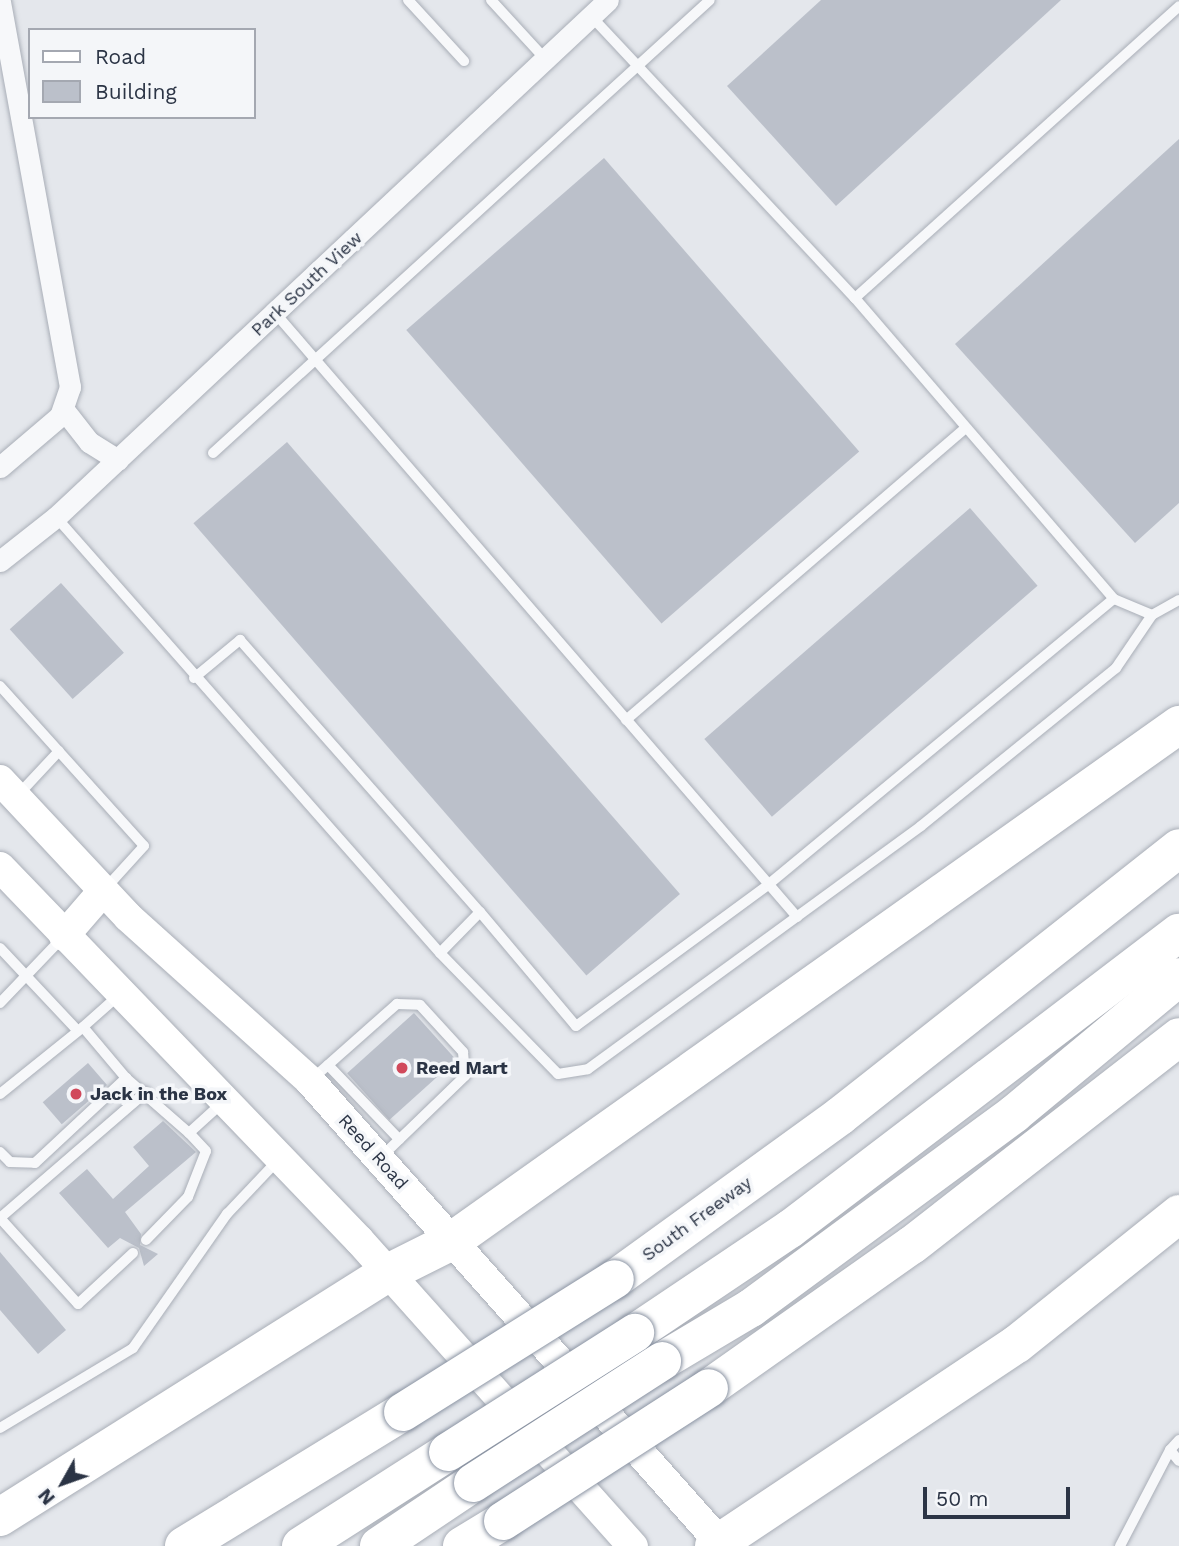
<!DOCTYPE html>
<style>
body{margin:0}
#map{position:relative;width:1179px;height:1546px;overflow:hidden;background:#e4e7ec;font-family:"Work Sans",sans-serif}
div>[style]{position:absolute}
.building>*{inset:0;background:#bbc0ca;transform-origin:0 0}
.roads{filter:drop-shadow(0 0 2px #a9aeb7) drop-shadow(0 0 2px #a9aeb7)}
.lane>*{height:10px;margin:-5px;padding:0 5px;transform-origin:5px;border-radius:5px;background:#f7f8fa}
.street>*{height:21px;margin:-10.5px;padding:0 10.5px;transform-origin:10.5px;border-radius:10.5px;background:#f7f8fa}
.secondary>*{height:30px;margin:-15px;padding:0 15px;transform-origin:15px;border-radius:15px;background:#fff}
.highway>*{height:38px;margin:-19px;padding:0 19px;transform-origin:19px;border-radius:19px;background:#fff}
.bridges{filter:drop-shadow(0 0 2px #8b94a3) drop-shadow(0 0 2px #8b94a3)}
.highway-bridge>*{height:38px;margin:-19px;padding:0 19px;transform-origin:19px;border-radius:19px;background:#fff}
.dots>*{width:19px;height:19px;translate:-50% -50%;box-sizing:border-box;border:4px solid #f4f6f9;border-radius:50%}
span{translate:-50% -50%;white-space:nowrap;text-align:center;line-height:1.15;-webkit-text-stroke:7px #f4f6f9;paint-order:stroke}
.street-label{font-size:18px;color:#2b3445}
.poi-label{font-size:18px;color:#2b3445;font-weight:700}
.left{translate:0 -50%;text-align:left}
.legend{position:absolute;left:28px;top:28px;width:228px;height:91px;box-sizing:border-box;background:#f4f6f9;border:2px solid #a4a8b1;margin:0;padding:9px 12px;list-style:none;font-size:21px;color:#2b3445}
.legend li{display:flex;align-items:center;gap:14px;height:35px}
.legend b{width:35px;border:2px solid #a4a8b1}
.north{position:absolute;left:28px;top:1448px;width:70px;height:70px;-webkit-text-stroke:5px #f4f6f9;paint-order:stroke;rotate:230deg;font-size:19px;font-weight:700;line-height:28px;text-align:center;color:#2b3445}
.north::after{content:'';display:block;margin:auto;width:24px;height:32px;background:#2b3445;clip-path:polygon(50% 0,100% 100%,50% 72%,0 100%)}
.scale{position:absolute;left:923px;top:1487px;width:147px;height:32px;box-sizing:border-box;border:4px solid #2b3445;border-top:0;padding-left:9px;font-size:21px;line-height:24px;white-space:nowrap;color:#2b3445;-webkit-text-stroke:5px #f4f6f9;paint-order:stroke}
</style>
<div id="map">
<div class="building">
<i style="clip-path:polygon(821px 0,1061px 0,836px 206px,727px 86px)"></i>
<i style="clip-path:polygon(1179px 139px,1179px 503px,1135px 543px,955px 344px)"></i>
<i style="left:604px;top:158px;width:389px;height:262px;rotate:49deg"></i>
<i style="left:287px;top:442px;width:599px;height:124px;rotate:49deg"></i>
<i style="left:970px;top:508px;width:103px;height:352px;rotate:49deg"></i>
<i style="left:61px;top:583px;width:94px;height:69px;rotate:48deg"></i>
<i style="left:414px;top:1013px;width:63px;height:90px;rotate:48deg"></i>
<i style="left:88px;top:1063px;width:29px;height:60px;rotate:49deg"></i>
<i style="clip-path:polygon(163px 1121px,196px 1152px,125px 1212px,141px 1234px,140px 1245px,158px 1254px,144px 1266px,139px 1248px,120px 1238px,108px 1248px,59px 1193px,87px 1169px,113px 1199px,149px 1166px,133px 1147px)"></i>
<i style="clip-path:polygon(0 1252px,66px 1330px,38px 1354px,0 1310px)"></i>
</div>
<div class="roads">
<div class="lane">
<i style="left:408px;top:0;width:83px;rotate:47.4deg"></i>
<i style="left:491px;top:0;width:80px;rotate:47.5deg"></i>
<i style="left:591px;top:16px;width:386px;rotate:46.9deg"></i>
<i style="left:855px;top:298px;width:397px;rotate:49.3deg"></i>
<i style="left:1114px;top:599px;width:41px;rotate:22.8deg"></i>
<i style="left:1152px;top:615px;width:31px;rotate:-29deg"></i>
<i style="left:855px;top:298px;width:436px;rotate:-42deg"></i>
<i style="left:276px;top:314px;width:797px;rotate:49.17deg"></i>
<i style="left:213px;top:453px;width:672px;rotate:-42.35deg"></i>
<i style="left:56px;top:517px;width:581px;rotate:48.63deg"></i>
<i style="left:440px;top:953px;width:169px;rotate:45.7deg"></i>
<i style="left:558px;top:1074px;width:30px;rotate:-9deg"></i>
<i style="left:588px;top:1069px;width:412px;rotate:-36.1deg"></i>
<i style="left:921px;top:826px;width:251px;rotate:-39deg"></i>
<i style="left:1116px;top:668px;width:64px;rotate:-55.8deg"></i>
<i style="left:194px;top:678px;width:60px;rotate:-39.6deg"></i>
<i style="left:240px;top:640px;width:363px;rotate:48.6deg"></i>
<i style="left:480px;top:912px;width:57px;rotate:134.3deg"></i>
<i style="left:0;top:686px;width:215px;rotate:48deg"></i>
<i style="left:144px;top:846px;width:58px;rotate:132.2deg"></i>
<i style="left:626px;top:720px;width:448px;rotate:-40.7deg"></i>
<i style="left:18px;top:795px;width:60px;rotate:-47deg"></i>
<i style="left:480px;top:912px;width:149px;rotate:49.9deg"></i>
<i style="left:576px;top:1026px;width:240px;rotate:-36.3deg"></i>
<i style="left:769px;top:884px;width:447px;rotate:-39.6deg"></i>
<i style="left:0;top:948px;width:112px;rotate:46.8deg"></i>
<i style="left:119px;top:995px;width:48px;rotate:138.4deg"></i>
<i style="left:83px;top:1027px;width:67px;rotate:49.9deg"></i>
<i style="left:126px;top:1078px;width:84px;rotate:41.1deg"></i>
<i style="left:189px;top:1133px;width:45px;rotate:-42.3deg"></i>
<i style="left:0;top:1003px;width:91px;rotate:-46.3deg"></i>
<i style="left:328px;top:1065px;width:103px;rotate:46.2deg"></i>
<i style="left:311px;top:1080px;width:115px;rotate:-41.5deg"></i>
<i style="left:397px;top:1004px;width:23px;rotate:2deg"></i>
<i style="left:420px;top:1005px;width:64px;rotate:47.5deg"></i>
<i style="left:463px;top:1052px;width:24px;rotate:85deg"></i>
<i style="left:465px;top:1076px;width:117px;rotate:136deg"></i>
<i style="left:0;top:1094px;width:105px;rotate:-38.8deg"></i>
<i style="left:0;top:1152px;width:14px;rotate:45deg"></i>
<i style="left:10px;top:1162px;width:25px;rotate:2deg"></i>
<i style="left:35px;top:1163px;width:125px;rotate:-43deg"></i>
<i style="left:146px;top:1240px;width:60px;rotate:-45.7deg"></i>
<i style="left:188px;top:1197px;width:49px;rotate:-68.6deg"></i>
<i style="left:206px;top:1151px;width:25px;rotate:-133deg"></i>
<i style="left:133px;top:1253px;width:75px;rotate:137.2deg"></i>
<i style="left:78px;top:1304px;width:116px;rotate:-132.2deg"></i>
<i style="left:0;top:1218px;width:193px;rotate:-40.8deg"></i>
<i style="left:0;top:1428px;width:155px;rotate:-31deg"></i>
<i style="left:133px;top:1348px;width:164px;rotate:-55deg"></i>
<i style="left:227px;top:1214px;width:74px;rotate:-46.6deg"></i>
<i style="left:1179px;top:1440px;width:13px;rotate:132deg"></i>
<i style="left:1170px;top:1450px;width:14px;rotate:51deg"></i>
<i style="left:1120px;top:1546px;width:108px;rotate:-62.5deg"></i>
</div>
<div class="street">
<i style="left:64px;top:410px;width:41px;rotate:52deg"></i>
<i style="left:89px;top:442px;width:34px;rotate:32deg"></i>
<i style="left:0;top:467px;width:79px;rotate:-40.4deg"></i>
<i style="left:60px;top:416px;width:31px;rotate:-71deg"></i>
<i style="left:70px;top:387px;width:393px;rotate:-100.3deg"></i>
<i style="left:0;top:561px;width:71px;rotate:-38.2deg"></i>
<i style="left:56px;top:517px;width:756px;rotate:-43.12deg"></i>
</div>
<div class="secondary">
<i style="left:0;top:780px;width:187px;rotate:46.9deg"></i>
<i style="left:128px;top:917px;width:245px;rotate:42deg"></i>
<i style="left:310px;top:1081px;width:622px;rotate:48.39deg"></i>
<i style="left:0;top:867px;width:518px;rotate:46.1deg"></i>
<i style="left:359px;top:1240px;width:411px;rotate:48.2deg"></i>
<i style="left:64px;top:936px;width:60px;rotate:-49.1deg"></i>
</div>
<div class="highway">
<i style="left:615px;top:1279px;width:278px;rotate:-35.9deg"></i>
<i style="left:840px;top:1116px;width:432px;rotate:-38.3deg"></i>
<i style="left:635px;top:1333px;width:187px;rotate:-33.9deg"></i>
<i style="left:790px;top:1229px;width:489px;rotate:-37.3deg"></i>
<i style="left:662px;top:1361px;width:104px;rotate:-30.8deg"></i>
<i style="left:751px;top:1308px;width:327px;rotate:-36.4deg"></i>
<i style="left:1014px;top:1114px;width:214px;rotate:-39.7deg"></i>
<i style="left:709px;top:1388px;width:248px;rotate:-35.2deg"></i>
<i style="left:912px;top:1245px;width:338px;rotate:-37.9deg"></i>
<i style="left:0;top:1517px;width:458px;rotate:-32.2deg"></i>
<i style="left:388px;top:1273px;width:72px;rotate:-26.6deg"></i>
<i style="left:452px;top:1241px;width:892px;rotate:-35.37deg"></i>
<i style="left:184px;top:1546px;width:257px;rotate:-31.5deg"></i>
<i style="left:301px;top:1546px;width:174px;rotate:-32.6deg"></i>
<i style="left:379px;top:1546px;width:113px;rotate:-33.8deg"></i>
<i style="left:462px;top:1546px;width:48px;rotate:-31.4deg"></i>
<i style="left:714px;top:1546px;width:364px;rotate:-33.7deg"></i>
<i style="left:1017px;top:1344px;width:208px;rotate:-38.7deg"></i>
</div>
</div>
<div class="bridges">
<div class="highway-bridge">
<i style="left:403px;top:1412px;width:250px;rotate:-32.1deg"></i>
<i style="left:448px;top:1452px;width:222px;rotate:-32.5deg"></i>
<i style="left:473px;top:1483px;width:225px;rotate:-32.8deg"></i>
<i style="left:503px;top:1521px;width:245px;rotate:-32.8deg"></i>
</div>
</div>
<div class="dots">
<i style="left:402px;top:1068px;background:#d1495b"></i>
<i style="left:76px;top:1094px;background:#d1495b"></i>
</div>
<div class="street-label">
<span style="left:307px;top:284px;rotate:-43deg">Park South View</span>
<span style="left:373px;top:1152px;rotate:48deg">Reed Road</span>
<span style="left:697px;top:1219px;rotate:-36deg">South Freeway</span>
</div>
<div class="poi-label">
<span class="left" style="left:416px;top:1068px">Reed Mart</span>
<span class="left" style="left:90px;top:1094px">Jack in the Box</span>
</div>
<ul class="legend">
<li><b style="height:9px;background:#fff"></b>Road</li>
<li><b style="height:19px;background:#bbc0ca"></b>Building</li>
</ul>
<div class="north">N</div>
<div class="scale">50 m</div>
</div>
